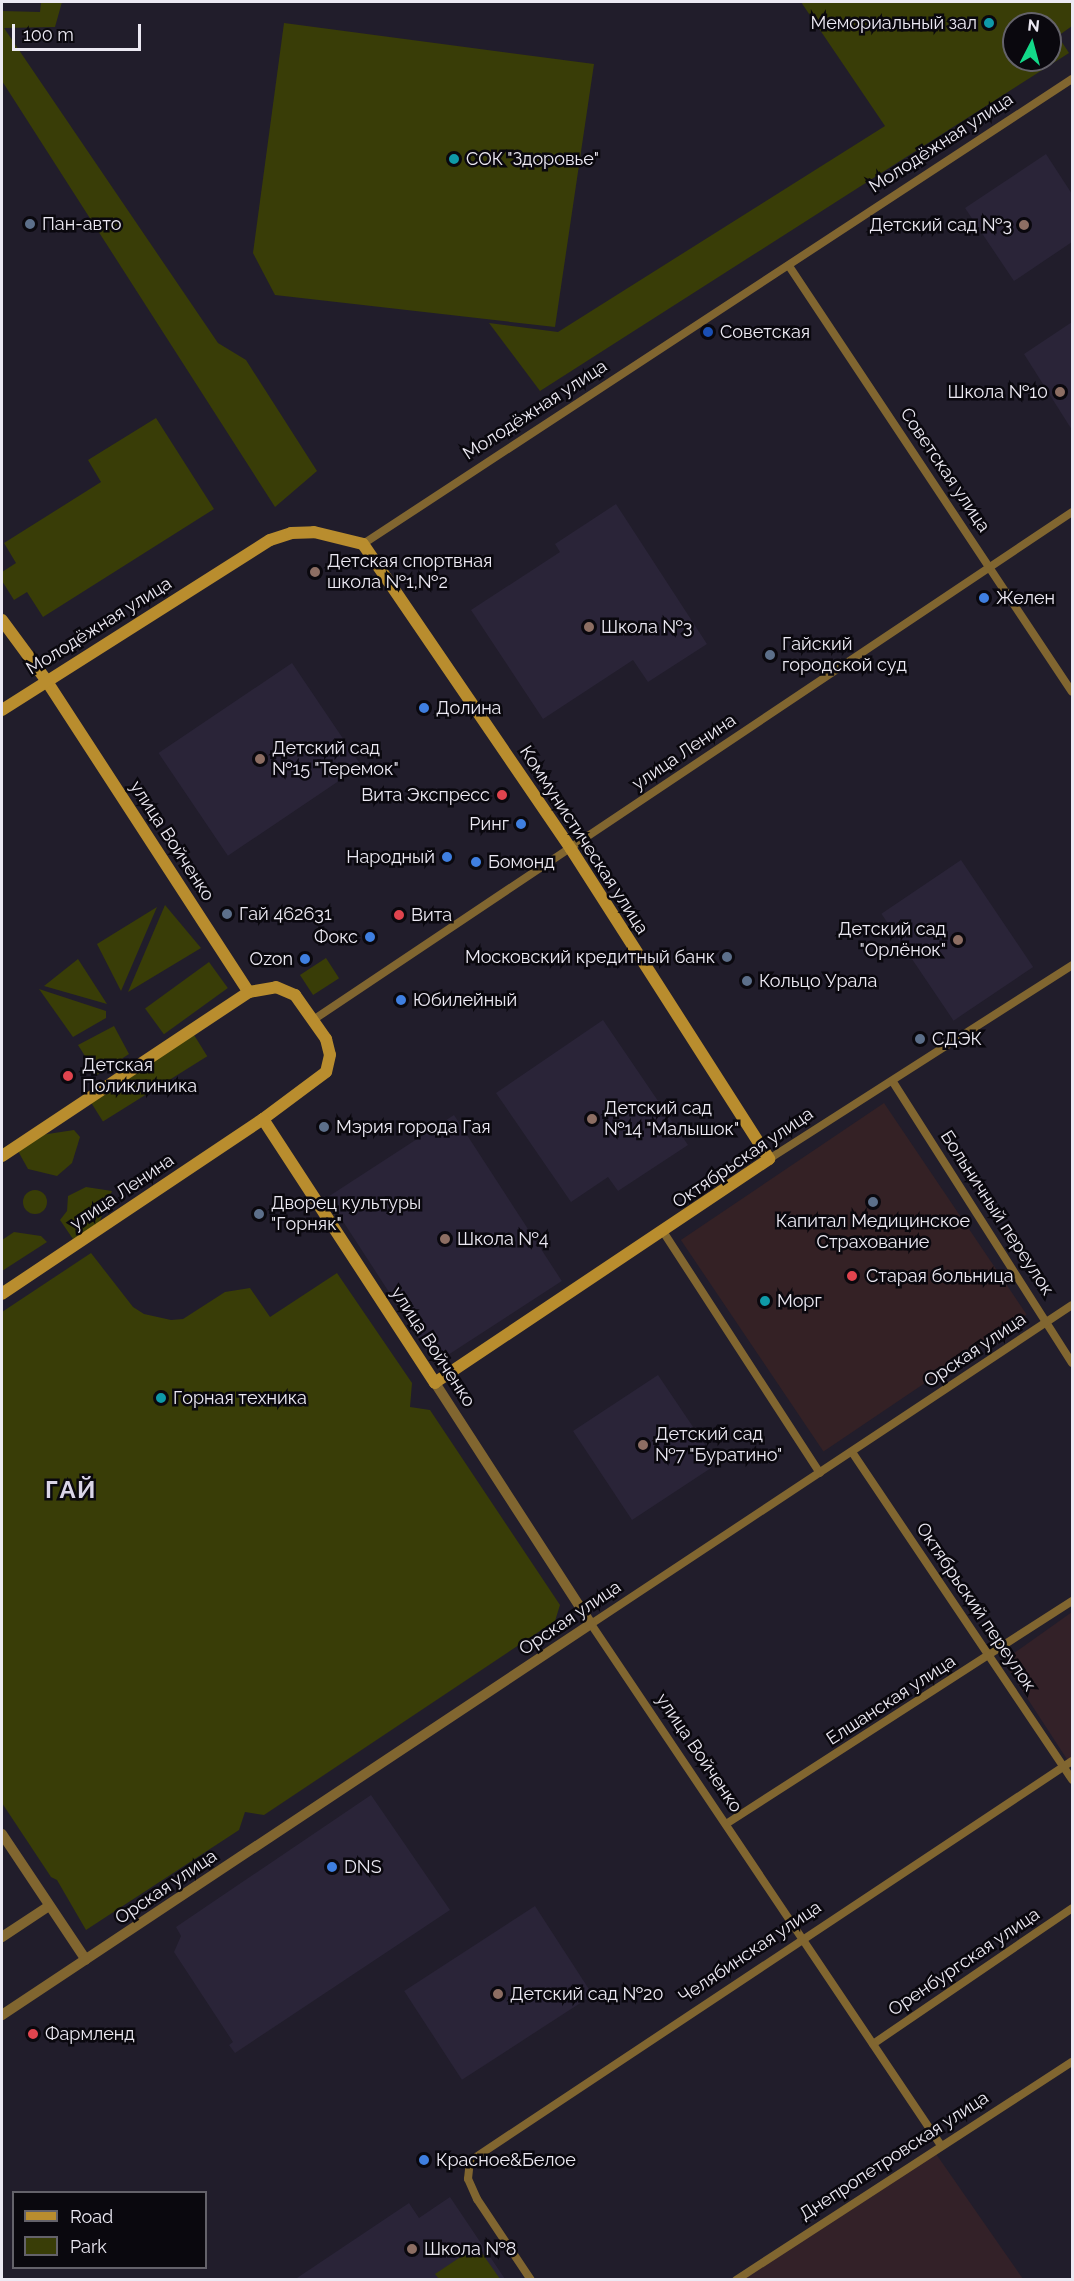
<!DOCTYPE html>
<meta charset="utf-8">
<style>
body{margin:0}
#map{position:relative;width:1074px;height:2281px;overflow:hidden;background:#211d2b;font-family:Raleway,sans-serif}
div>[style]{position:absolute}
.built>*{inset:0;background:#2a2438;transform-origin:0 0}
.industrial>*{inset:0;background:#332128}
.medical>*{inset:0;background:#342125;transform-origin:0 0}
.green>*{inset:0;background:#393d07;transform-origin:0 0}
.round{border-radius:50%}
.minor>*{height:8px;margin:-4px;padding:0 4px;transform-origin:4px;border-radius:4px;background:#816630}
.tertiary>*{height:10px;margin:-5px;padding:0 5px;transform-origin:5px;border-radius:5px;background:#816630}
.secondary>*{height:12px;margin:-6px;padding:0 6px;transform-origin:6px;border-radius:6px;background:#b98d2e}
.dots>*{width:16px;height:16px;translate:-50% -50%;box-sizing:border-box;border:3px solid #0a080e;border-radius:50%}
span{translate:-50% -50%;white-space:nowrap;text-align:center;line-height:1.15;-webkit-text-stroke:5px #0a080e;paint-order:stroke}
.poi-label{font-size:18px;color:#ece9f3}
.right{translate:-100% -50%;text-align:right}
.left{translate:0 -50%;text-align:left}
.street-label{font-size:18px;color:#ece9f3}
.district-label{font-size:24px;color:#dad5e8;font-weight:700;letter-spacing:1.5px}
.frame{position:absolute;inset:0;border:3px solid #ece9f3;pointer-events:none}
.legend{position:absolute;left:12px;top:2191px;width:195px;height:78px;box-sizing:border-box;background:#0a080e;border:2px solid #64626a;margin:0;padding:8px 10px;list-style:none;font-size:18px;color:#ece9f3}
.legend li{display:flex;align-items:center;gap:12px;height:30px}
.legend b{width:30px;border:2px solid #64626a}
.north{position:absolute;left:1002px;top:12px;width:60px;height:60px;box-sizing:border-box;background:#0a080e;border:2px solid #64626a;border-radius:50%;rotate:6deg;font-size:16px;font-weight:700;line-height:24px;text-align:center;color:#ece9f3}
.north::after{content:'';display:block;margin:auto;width:21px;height:27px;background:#13d989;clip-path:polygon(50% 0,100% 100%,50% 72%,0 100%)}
.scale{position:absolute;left:12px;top:24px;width:129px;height:27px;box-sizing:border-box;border:3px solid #ece9f3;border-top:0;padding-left:8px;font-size:18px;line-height:21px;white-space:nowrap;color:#ece9f3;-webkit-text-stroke:4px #0a080e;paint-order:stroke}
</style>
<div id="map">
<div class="built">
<i style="clip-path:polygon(1046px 154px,1072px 194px,1072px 242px,1014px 281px,965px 208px)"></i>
<i style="clip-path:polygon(1072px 322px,1072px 430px,1024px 354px)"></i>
<i style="clip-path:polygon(616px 504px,707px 644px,648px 682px,633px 660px,543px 719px,471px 610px,560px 552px,555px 544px)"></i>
<i style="left:292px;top:663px;width:124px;height:161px;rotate:56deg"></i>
<i style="left:961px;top:860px;width:129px;height:96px;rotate:56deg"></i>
<i style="clip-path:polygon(603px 1020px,688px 1145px,618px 1191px,608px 1177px,571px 1202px,496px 1093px)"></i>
<i style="left:454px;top:1115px;width:198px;height:151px;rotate:57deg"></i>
<i style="clip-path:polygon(658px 1375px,714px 1458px,711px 1468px,632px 1520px,573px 1431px)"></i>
<i style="clip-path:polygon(371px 1795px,450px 1910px,235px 2053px,229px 2045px,233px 2042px,174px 1952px,181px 1936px,176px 1927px)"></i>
<i style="left:535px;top:1906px;width:106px;height:156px;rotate:57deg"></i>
<i style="clip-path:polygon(450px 2197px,505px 2279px,294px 2280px,409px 2203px,419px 2218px)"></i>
</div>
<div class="industrial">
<i style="clip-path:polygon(1072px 1612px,1072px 1767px,1003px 1661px)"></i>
<i style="clip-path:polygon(934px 2151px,1023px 2279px,741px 2280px)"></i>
</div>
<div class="medical">
<i style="left:884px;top:1103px;width:255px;height:245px;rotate:56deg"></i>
</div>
<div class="green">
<i style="clip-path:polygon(41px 2px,62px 2px,55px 27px,4px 28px,218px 343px,246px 360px,317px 471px,275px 507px,2px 81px,2px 11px,40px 12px)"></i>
<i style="clip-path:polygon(evenodd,801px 2px,1072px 2px,1072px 26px,1058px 36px,1069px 53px,540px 391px,489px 323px,558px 332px,885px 126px,801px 2px,1014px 24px,1050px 24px,1050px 60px,1014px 60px,1014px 24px)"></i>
<i style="clip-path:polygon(284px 23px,594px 64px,555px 327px,275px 295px,253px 253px)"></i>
<i style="clip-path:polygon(156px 418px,214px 509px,43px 617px,27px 592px,14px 600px,2px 581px,2px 572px,16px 563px,4px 543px,101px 482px,88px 460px)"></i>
<i style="clip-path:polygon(165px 905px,201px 948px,128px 992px)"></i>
<i style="clip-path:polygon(157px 907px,121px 991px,97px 944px)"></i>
<i style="left:326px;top:958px;width:24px;height:31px;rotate:57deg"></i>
<i style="clip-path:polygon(78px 959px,107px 1004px,44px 986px)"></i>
<i style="left:209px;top:962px;width:32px;height:79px;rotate:54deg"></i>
<i style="clip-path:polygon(39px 989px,106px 1011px,106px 1018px,73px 1037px)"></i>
<i style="clip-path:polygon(114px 1026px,129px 1054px,97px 1075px,78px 1045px)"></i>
<i style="left:194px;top:1035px;width:25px;height:123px;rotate:58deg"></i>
<i style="clip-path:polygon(74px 1130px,80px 1137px,72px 1163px,57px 1176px,28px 1169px,18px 1151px,41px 1135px)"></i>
<i style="clip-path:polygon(86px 1187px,112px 1191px,99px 1223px,73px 1239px,60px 1220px,67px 1211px,68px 1196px)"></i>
<i class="round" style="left:23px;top:1190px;width:24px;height:24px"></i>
<i style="clip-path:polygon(14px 1232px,41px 1236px,47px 1242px,2px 1271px,2px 1240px)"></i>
<i style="clip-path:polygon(91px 1253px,133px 1307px,144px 1314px,171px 1320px,183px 1319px,225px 1292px,250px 1288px,270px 1317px,337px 1273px,412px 1383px,410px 1407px,430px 1410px,560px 1605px,555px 1621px,264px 1815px,245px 1812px,239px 1830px,86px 1930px,57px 1880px,51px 1877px,2px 1803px,2px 1312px)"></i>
<i style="clip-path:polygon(477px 2246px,500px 2279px,439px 2279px,435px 2274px)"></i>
</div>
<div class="minor">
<i style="left:789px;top:266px;width:511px;rotate:56.4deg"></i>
<i style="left:363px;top:544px;width:848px;rotate:-33.26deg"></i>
<i style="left:313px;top:1020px;width:913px;rotate:-33.79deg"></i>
<i style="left:893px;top:1082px;width:333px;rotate:57.5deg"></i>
<i style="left:769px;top:1159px;width:360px;rotate:-32.6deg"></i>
<i style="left:664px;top:1233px;width:286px;rotate:57deg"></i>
<i style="left:852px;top:1452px;width:395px;rotate:56.1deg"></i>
<i style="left:726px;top:1824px;width:412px;rotate:-32.8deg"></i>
<i style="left:873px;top:2044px;width:241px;rotate:-34.3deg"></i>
<i style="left:940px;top:2144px;width:626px;rotate:-123.87deg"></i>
<i style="left:591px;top:1624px;width:577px;rotate:-33.55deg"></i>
<i style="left:531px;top:2280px;width:97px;rotate:-123.7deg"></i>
<i style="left:477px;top:2199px;width:22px;rotate:-114deg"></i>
<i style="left:468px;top:2179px;width:18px;rotate:-84deg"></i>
<i style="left:470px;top:2161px;width:723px;rotate:-33.6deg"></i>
<i style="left:736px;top:2280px;width:401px;rotate:-33deg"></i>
</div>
<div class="tertiary">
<i style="left:2px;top:1834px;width:151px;rotate:56.3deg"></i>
<i style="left:2px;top:1937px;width:56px;rotate:-33.4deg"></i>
<i style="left:2px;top:2015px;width:707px;rotate:-33.58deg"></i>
<i style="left:591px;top:1624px;width:287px;rotate:-122.9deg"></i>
</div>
<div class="secondary">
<i style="left:2px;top:620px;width:74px;rotate:53.7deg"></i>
<i style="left:46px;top:680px;width:372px;rotate:57deg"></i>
<i style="left:249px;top:992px;width:27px;rotate:-10deg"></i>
<i style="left:276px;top:987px;width:21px;rotate:23deg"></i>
<i style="left:295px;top:995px;width:54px;rotate:54.8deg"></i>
<i style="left:326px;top:1039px;width:16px;rotate:76deg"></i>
<i style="left:330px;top:1055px;width:17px;rotate:103deg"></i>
<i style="left:326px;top:1072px;width:79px;rotate:143.3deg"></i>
<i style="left:263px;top:1119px;width:314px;rotate:146.2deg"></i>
<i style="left:2px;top:710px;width:317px;rotate:-32.4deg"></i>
<i style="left:270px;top:540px;width:22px;rotate:-18deg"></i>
<i style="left:291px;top:533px;width:23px;rotate:-2deg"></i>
<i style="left:314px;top:532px;width:50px;rotate:13.8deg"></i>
<i style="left:363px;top:544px;width:369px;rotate:55.7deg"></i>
<i style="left:571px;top:849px;width:368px;rotate:57.4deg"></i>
<i style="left:769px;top:1159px;width:402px;rotate:146.2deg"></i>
<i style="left:435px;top:1383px;width:315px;rotate:-123.1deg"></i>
<i style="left:2px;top:1156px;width:296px;rotate:-33.6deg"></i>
</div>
<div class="dots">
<i style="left:989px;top:23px;background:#0f9aa8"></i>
<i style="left:454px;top:159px;background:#0f9aa8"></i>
<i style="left:30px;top:224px;background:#5c6f8a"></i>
<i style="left:1024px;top:225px;background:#8d6e63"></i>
<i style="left:708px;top:332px;background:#1a4fb4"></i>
<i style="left:1060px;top:392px;background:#8d6e63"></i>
<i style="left:315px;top:572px;background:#8d6e63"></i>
<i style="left:984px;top:598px;background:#3f7fe0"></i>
<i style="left:589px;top:627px;background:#8d6e63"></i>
<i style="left:770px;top:655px;background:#5c6f8a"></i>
<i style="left:424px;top:708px;background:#3f7fe0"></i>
<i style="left:260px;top:759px;background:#8d6e63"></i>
<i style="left:502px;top:795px;background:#e0444e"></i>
<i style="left:521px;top:824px;background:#3f7fe0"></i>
<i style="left:447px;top:857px;background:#3f7fe0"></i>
<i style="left:476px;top:862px;background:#3f7fe0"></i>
<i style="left:227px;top:914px;background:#5c6f8a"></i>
<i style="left:399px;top:915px;background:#e0444e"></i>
<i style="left:370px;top:937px;background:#3f7fe0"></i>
<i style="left:958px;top:940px;background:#8d6e63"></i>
<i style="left:727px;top:957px;background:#5c6f8a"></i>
<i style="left:305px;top:959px;background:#3f7fe0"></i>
<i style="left:747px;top:981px;background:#5c6f8a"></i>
<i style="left:401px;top:1000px;background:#3f7fe0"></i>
<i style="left:920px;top:1039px;background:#5c6f8a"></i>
<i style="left:68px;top:1076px;background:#e0444e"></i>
<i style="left:592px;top:1119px;background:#8d6e63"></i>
<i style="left:324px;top:1127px;background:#5c6f8a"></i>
<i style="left:873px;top:1202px;background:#5c6f8a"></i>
<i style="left:259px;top:1214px;background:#5c6f8a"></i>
<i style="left:445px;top:1239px;background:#8d6e63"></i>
<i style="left:852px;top:1276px;background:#e0444e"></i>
<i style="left:765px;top:1301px;background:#0f9aa8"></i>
<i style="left:161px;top:1398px;background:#0f9aa8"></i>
<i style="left:643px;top:1445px;background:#8d6e63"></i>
<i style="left:332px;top:1867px;background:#3f7fe0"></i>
<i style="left:498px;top:1994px;background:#8d6e63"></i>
<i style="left:33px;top:2034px;background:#e0444e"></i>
<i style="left:424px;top:2160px;background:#3f7fe0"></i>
<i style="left:412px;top:2249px;background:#8d6e63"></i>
</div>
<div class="poi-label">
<span class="right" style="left:977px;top:23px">Мемориальный зал</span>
<span class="left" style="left:466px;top:159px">СОК "Здоровье"</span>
<span class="left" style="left:42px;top:224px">Пан-авто</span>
<span class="right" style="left:1012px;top:225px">Детский сад №3</span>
<span class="left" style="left:720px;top:332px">Советская</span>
<span class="right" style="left:1048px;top:392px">Школа №10</span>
<span class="left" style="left:327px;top:572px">Детская спортвная<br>школа №1,№2</span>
<span class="left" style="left:996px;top:598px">Желен</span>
<span class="left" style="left:601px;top:627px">Школа №3</span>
<span class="left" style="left:782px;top:655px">Гайский<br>городской суд</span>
<span class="left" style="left:436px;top:708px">Долина</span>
<span class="left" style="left:272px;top:759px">Детский сад<br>№15 "Теремок"</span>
<span class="right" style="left:490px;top:795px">Вита Экспресс</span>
<span class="right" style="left:509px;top:824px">Ринг</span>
<span class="right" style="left:435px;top:857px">Народный</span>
<span class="left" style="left:488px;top:862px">Бомонд</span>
<span class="left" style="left:239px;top:914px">Гай 462631</span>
<span class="left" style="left:411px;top:915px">Вита</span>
<span class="right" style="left:946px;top:940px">Детский сад<br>"Орлёнок"</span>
<span class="right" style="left:358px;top:937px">Фокс</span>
<span class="right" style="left:715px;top:957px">Московский кредитный банк</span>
<span class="right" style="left:293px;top:959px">Ozon</span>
<span class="left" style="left:759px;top:981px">Кольцо Урала</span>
<span class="left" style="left:413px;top:1000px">Юбилейный</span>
<span class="left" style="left:932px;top:1039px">СДЭК</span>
<span class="left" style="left:82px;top:1076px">Детская<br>Поликлиника</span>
<span class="left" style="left:604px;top:1119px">Детский сад<br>№14 "Малышок"</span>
<span class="left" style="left:336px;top:1127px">Мэрия города Гая</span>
<span class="left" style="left:271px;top:1214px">Дворец культуры<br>"Горняк"</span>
<span style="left:873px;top:1232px">Капитал Медицинское<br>Страхование</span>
<span class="left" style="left:457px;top:1239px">Школа №4</span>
<span class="left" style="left:866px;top:1276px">Старая больница</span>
<span class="left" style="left:777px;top:1301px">Морг</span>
<span class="left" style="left:173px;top:1398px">Горная техника</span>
<span class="left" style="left:655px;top:1445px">Детский сад<br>№7 "Буратино"</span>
<span class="left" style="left:344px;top:1867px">DNS</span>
<span class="left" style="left:510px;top:1994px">Детский сад №20</span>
<span class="left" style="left:45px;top:2034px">Фармленд</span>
<span class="left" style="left:436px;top:2160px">Красное&amp;Белое</span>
<span class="left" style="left:424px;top:2249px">Школа №8</span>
</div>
<div class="street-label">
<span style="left:941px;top:143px;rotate:-33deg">Молодёжная улица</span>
<span style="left:535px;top:410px;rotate:-33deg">Молодёжная улица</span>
<span style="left:945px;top:470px;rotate:56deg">Советская улица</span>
<span style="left:99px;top:626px;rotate:-32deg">Молодёжная улица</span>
<span style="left:684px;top:752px;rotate:-34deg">улица Ленина</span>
<span style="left:584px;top:840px;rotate:57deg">Коммунистическая улица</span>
<span style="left:172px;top:841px;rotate:57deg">улица Войченко</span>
<span style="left:743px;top:1158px;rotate:-34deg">Октябрьская улица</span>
<span style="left:122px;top:1192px;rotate:-34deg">улица Ленина</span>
<span style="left:997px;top:1213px;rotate:57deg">Больничный переулок</span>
<span style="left:433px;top:1347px;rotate:57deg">улица Войченко</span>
<span style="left:975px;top:1350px;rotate:-34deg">Орская улица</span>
<span style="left:976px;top:1607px;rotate:56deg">Октябрьский переулок</span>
<span style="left:570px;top:1618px;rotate:-34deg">Орская улица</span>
<span style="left:891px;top:1700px;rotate:-33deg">Елшанская улица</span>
<span style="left:699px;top:1753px;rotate:56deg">улица Войченко</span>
<span style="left:166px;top:1887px;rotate:-34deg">Орская улица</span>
<span style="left:750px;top:1952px;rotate:-34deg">Челябинская улица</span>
<span style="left:964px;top:1962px;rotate:-34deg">Оренбургская улица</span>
<span style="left:894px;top:2156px;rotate:-33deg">Днепропетровская улица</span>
</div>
<div class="district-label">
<span style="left:71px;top:1490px">ГАЙ</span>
</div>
<div class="frame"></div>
<ul class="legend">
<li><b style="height:8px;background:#b98d2e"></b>Road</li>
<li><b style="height:16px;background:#393d07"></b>Park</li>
</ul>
<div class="north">N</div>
<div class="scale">100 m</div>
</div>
